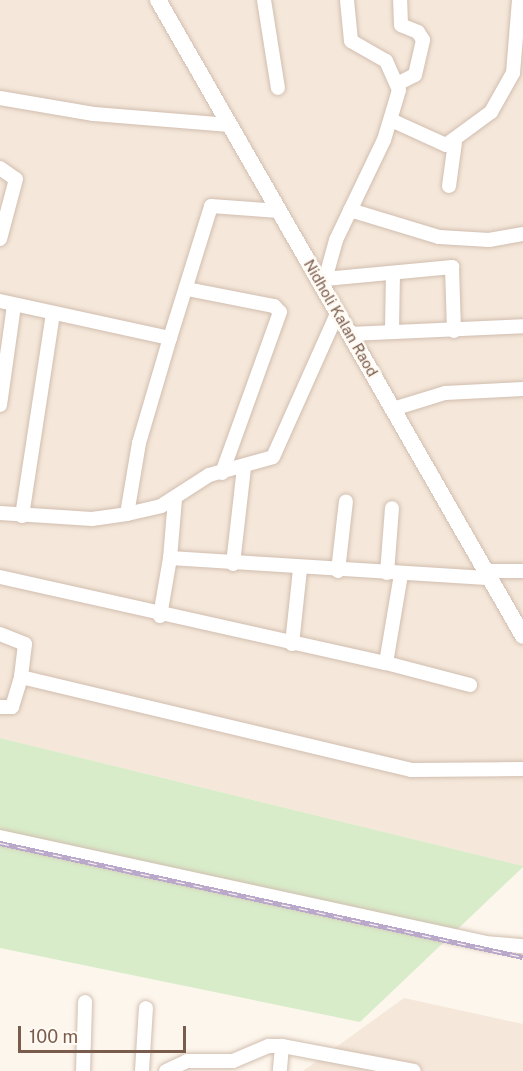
<!DOCTYPE html>
<style>
body{margin:0}
#map{position:relative;width:523px;height:1071px;overflow:hidden;background:#fdf6ec;font-family:"Public Sans",sans-serif}
div>[style]{position:absolute}
.residential>*{inset:0;background:#f5e8da}
.green>*{inset:0;background:#d8ecc9}
.roads{filter:drop-shadow(0 0 2px #d1beb0) drop-shadow(0 0 2px #d1beb0)}
.minor>*{height:14px;margin:-7px;padding:0 7px;transform-origin:7px;border-radius:7px;background:#fff}
.tertiary>*{height:16px;margin:-8px;padding:0 8px;transform-origin:8px;border-radius:8px;background:#fff}
.rail>*{height:5px;margin-top:-2.5px;transform-origin:0;background:repeating-linear-gradient(90deg,#fffaf3 0 9px,#b9a8c9 0 18px);box-sizing:border-box;border-block:2px solid #b9a8c9}
span{translate:-50% -50%;white-space:nowrap;text-align:center;line-height:1.15;-webkit-text-stroke:5px #fffaf3;paint-order:stroke}
.street-label{font-size:15px;color:#7a5c4d}
.scale{position:absolute;left:18px;top:1026px;width:168px;height:27px;box-sizing:border-box;border:3px solid #7a5c4d;border-top:0;padding-left:8px;font-size:18px;line-height:21px;white-space:nowrap;color:#7a5c4d;-webkit-text-stroke:4px #fffaf3;paint-order:stroke}
</style>
<div id="map">
<div class="residential">
<i style="clip-path:polygon(0 0,523px 0,523px 866px,0 738px)"></i>
<i style="clip-path:polygon(404px 998px,523px 1024px,523px 1071px,303px 1071px)"></i>
</div>
<div class="green">
<i style="clip-path:polygon(0 738px,523px 866px,523px 867px,360px 1022px,0 948px)"></i>
</div>
<div class="roads">
<div class="minor">
<i style="left:264px;top:0;width:89px;rotate:81deg"></i>
<i style="left:397px;top:84px;width:20px;rotate:-27deg"></i>
<i style="left:415px;top:75px;width:36px;rotate:-77deg"></i>
<i style="left:423px;top:40px;width:9px;rotate:-122deg"></i>
<i style="left:418px;top:32px;width:18px;rotate:-158deg"></i>
<i style="left:401px;top:25px;width:25px;rotate:-92deg"></i>
<i style="left:0;top:98px;width:95px;rotate:9.7deg"></i>
<i style="left:94px;top:114px;width:136px;rotate:4.6deg"></i>
<i style="left:391px;top:120px;width:60px;rotate:24.4deg"></i>
<i style="left:446px;top:145px;width:56px;rotate:-36.3deg"></i>
<i style="left:491px;top:112px;width:45px;rotate:-60.6deg"></i>
<i style="left:513px;top:73px;width:73px;rotate:-85.3deg"></i>
<i style="left:0;top:168px;width:19px;rotate:35deg"></i>
<i style="left:16px;top:179px;width:62px;rotate:104.9deg"></i>
<i style="left:449px;top:186px;width:44px;rotate:-82.2deg"></i>
<i style="left:350px;top:210px;width:93px;rotate:16.9deg"></i>
<i style="left:439px;top:237px;width:50px;rotate:3.4deg"></i>
<i style="left:489px;top:240px;width:35px;rotate:-10deg"></i>
<i style="left:325px;top:279px;width:128px;rotate:-5.4deg"></i>
<i style="left:452px;top:267px;width:64px;rotate:88.2deg"></i>
<i style="left:323px;top:287px;width:49px;rotate:-74.5deg"></i>
<i style="left:336px;top:240px;width:111px;rotate:-64.4deg"></i>
<i style="left:384px;top:140px;width:52px;rotate:-73.3deg"></i>
<i style="left:399px;top:90px;width:32px;rotate:-114deg"></i>
<i style="left:386px;top:61px;width:40px;rotate:-150.3deg"></i>
<i style="left:351px;top:41px;width:41px;rotate:-95.6deg"></i>
<i style="left:187px;top:289px;width:89px;rotate:11.1deg"></i>
<i style="left:274px;top:306px;width:8px;rotate:45deg"></i>
<i style="left:280px;top:312px;width:171px;rotate:109.8deg"></i>
<i style="left:0;top:301px;width:174px;rotate:12.3deg"></i>
<i style="left:170px;top:338px;width:138px;rotate:-72.7deg"></i>
<i style="left:211px;top:206px;width:68px;rotate:4.2deg"></i>
<i style="left:392px;top:330px;width:55px;rotate:-89deg"></i>
<i style="left:350px;top:334px;width:173px;rotate:-2.6deg"></i>
<i style="left:0;top:405px;width:101px;rotate:-82deg"></i>
<i style="left:393px;top:409px;width:54px;rotate:-17.1deg"></i>
<i style="left:445px;top:393px;width:78px;rotate:-2.9deg"></i>
<i style="left:175px;top:499px;width:59px;rotate:94.8deg"></i>
<i style="left:170px;top:558px;width:321px;rotate:3.6deg"></i>
<i style="left:0;top:513px;width:92px;rotate:3.7deg"></i>
<i style="left:92px;top:519px;width:35px;rotate:-8deg"></i>
<i style="left:127px;top:514px;width:72px;rotate:-80.4deg"></i>
<i style="left:139px;top:443px;width:109px;rotate:-73.6deg"></i>
<i style="left:127px;top:514px;width:35px;rotate:-13deg"></i>
<i style="left:161px;top:506px;width:57px;rotate:-32.9deg"></i>
<i style="left:209px;top:475px;width:66px;rotate:-15.7deg"></i>
<i style="left:273px;top:457px;width:159px;rotate:-65.9deg"></i>
<i style="left:22px;top:516px;width:205px;rotate:-81.3deg"></i>
<i style="left:233px;top:564px;width:97px;rotate:-83.5deg"></i>
<i style="left:338px;top:571px;width:70px;rotate:-83.5deg"></i>
<i style="left:486px;top:571px;width:37px"></i>
<i style="left:387px;top:573px;width:65px;rotate:-85.6deg"></i>
<i style="left:0;top:577px;width:395px;rotate:12.6deg"></i>
<i style="left:386px;top:663px;width:90px;rotate:-80.4deg"></i>
<i style="left:160px;top:616px;width:59px;rotate:-80.2deg"></i>
<i style="left:0;top:634px;width:27px;rotate:22deg"></i>
<i style="left:25px;top:644px;width:33px;rotate:97deg"></i>
<i style="left:292px;top:644px;width:75px;rotate:-83.9deg"></i>
<i style="left:386px;top:663px;width:87px;rotate:14.7deg"></i>
<i style="left:0;top:707px;width:12px"></i>
<i style="left:12px;top:707px;width:31px;rotate:-73deg"></i>
<i style="left:21px;top:677px;width:401px;rotate:13.4deg"></i>
<i style="left:411px;top:770px;width:112px;rotate:-0.5deg"></i>
<i style="left:0;top:837px;width:496px;rotate:12.3deg"></i>
<i style="left:485px;top:943px;width:38px;rotate:5deg"></i>
<i style="left:282px;top:1046px;width:134px;rotate:10.7deg"></i>
<i style="left:83px;top:1071px;width:69px;rotate:-88.3deg"></i>
<i style="left:142px;top:1071px;width:63px;rotate:-86.4deg"></i>
<i style="left:166px;top:1071px;width:23px;rotate:-25deg"></i>
<i style="left:187px;top:1061px;width:46px"></i>
<i style="left:233px;top:1061px;width:39px;rotate:-23deg"></i>
<i style="left:269px;top:1046px;width:13px"></i>
<i style="left:282px;top:1046px;width:25px;rotate:95deg"></i>
</div>
<div class="tertiary">
<i style="left:158px;top:0;width:733px;rotate:60.15deg"></i>
</div>
</div>
<div class="rail">
<i style="left:0;top:843px;width:535px;rotate:12.3deg"></i>
</div>
<div class="street-label">
<span style="left:341px;top:318px;rotate:60deg">Nidholi Kalan Raod</span>
</div>
<div class="scale">100 m</div>
</div>
